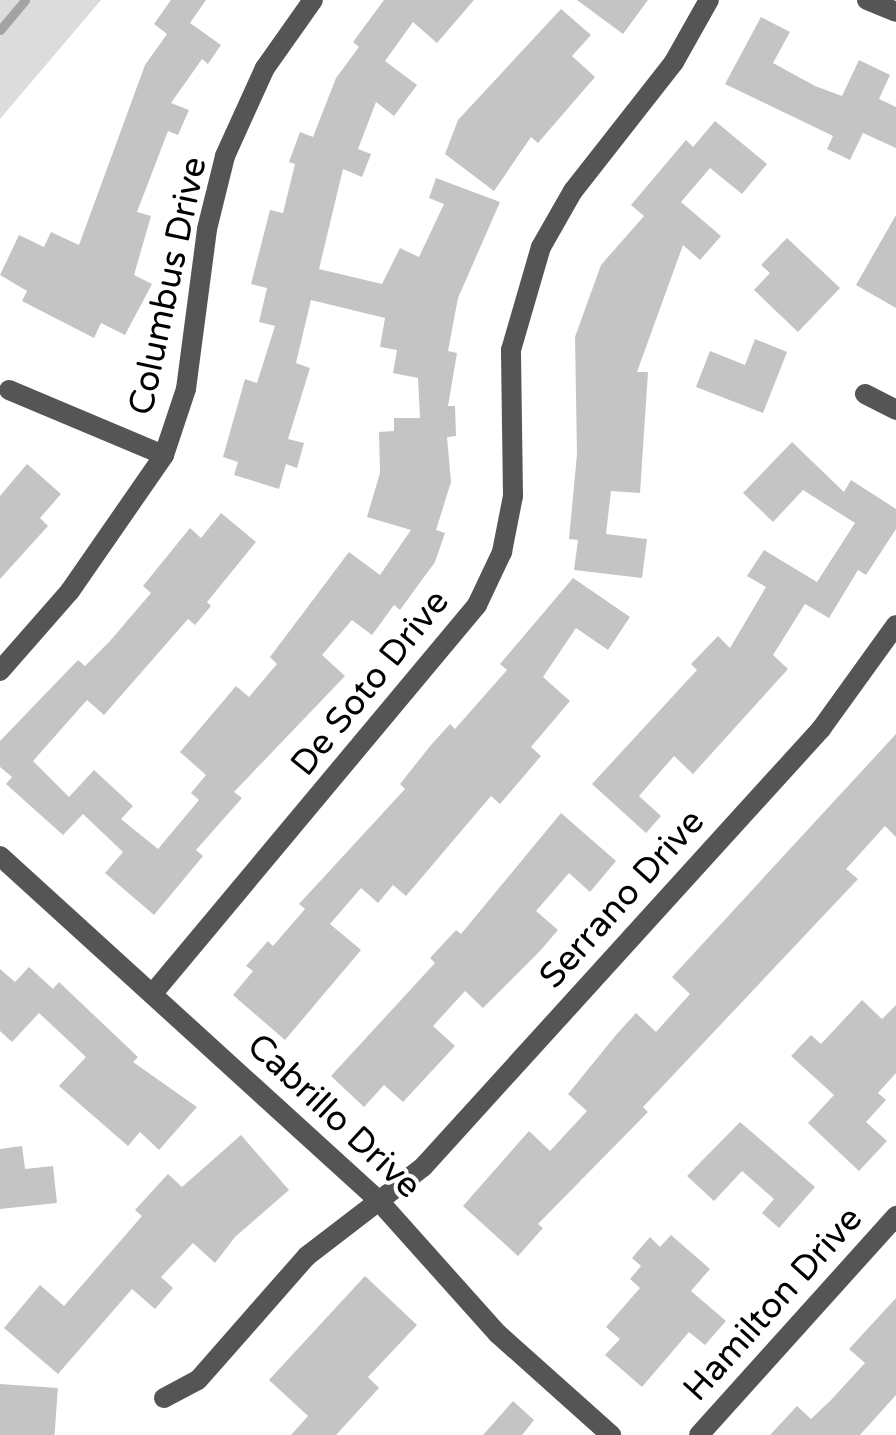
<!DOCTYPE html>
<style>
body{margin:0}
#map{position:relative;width:896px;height:1435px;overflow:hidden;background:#fff;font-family:"Varela Round",sans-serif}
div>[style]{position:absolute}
.green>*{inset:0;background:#dcdcdc}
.stream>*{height:9px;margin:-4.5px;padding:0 4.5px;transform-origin:4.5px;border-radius:4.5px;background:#a3a3a3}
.building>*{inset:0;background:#c4c4c4;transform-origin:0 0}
.minor>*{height:20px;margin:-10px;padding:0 10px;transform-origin:10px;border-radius:10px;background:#555}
span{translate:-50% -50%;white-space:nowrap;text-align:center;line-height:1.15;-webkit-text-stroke:8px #fff;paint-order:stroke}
.street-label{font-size:35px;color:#000}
</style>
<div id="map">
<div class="green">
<i style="clip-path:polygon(0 0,101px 0,0 119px)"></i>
</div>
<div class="stream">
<i style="left:0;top:30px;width:39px;rotate:-50deg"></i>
</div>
<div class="building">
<i style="clip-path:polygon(171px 0,206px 0,190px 23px,221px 45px,208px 64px,202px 59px,171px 103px,189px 110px,178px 135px,168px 131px,137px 212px,151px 216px,134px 275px,152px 284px,125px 335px,101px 323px,94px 338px,22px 301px,27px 291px,0 275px,19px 235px,44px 247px,51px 232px,79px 245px,145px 65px,167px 34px,154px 24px)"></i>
<i style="clip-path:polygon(384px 0,474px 0,437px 43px,413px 22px,385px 61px,417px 85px,394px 116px,376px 102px,358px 149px,371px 154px,362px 177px,343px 169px,319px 269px,382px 284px,400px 248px,419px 257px,444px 204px,429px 198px,436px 178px,500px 202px,458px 298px,448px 351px,457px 353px,448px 406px,455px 406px,456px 436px,447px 437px,451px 482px,436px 530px,445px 533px,435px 562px,400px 610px,394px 605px,372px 635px,352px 620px,322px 655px,345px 676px,234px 792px,242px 798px,196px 850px,203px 856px,154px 915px,105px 873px,123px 852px,83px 814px,63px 835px,6px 784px,12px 777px,0 767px,0 741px,78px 660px,85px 666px,110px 641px,151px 593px,143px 586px,190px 528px,201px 538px,221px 513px,256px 542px,207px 602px,211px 606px,195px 625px,188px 619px,104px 715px,87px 700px,33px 761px,69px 797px,94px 770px,133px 806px,121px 819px,158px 849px,199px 800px,191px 793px,206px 775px,180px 752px,236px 686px,249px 697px,277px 664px,270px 657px,349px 552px,380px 575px,411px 530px,367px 517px,380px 473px,379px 432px,394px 431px,394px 418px,420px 418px,418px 378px,393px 373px,397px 350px,380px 347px,385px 318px,311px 300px,296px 363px,310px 368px,288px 439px,304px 443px,297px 468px,286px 464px,279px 489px,234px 475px,238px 462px,223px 457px,245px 379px,257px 383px,275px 326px,259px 322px,267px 288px,251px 284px,270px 210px,283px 213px,295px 164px,289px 162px,300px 132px,313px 137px,336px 78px,359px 47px,353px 42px)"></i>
<i style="clip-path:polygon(577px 0,648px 0,623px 34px)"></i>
<i style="clip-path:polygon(561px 9px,591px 35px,572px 56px,595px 77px,538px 143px,531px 137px,494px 191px,445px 154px,458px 120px)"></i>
<i style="clip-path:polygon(761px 17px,790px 32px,773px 63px,815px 86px,842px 96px,859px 60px,890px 75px,879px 99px,896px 107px,896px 148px,863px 133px,850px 160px,827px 149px,833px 136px,725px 84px)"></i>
<i style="clip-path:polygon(715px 121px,767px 164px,742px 194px,710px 168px,681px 202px,721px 236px,700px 260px,683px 245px,637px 372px,648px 372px,640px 493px,611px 491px,606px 534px,647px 539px,642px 578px,574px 570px,578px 540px,569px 539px,577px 454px,575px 337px,601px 265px,644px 216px,631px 205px,686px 140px,693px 147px)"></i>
<i style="clip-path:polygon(896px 215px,896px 308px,856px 285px)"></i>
<i style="clip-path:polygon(787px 238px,840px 288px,798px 332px,754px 290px,770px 273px,761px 265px)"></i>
<i style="clip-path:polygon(755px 339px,787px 352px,763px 413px,696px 387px,710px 351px,745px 365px)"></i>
<i style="clip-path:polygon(792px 442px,844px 492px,851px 480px,896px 509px,896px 529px,866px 575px,858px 570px,829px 618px,805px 604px,773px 655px,788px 669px,693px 774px,674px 756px,639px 796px,661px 816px,646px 833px,592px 784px,697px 670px,691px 664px,718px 636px,730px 648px,766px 587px,747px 576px,764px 550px,817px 582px,855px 523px,803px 490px,773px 522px,743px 493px)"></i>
<i style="clip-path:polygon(27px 464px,61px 494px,40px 518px,48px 526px,0 579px,0 496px)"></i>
<i style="clip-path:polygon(573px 578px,630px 617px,608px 650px,576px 628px,543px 677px,570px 701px,531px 747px,541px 756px,500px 804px,491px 796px,406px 896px,393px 885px,378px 903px,361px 888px,330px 924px,361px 950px,285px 1040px,233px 995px,253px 971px,246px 966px,268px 941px,273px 946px,305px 909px,299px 904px,405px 789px,400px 784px,431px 745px,450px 724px,455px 729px,507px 670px,500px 664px)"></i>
<i style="clip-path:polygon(896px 734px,896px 837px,885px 826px,846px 869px,858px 879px,643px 1107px,648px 1112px,538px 1224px,543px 1228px,518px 1256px,463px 1206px,529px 1131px,550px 1151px,587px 1111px,568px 1094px,616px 1035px,636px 1013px,656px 1032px,690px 994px,672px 977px)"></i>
<i style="clip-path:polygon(561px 813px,616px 861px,590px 892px,569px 873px,536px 911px,558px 930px,540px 951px,483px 1008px,465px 991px,433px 1026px,455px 1046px,403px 1102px,384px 1085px,364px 1107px,331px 1076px,435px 963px,430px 958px,456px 930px,461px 934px)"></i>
<i style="clip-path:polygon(29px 967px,53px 989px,59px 982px,138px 1057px,133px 1062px,197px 1107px,159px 1150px,140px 1132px,128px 1146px,59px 1086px,86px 1057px,39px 1013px,12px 1042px,0 1031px,0 969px,15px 982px)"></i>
<i style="clip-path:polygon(862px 1000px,882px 1019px,896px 1005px,896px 1073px,878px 1093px,886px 1100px,866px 1122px,887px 1141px,859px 1171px,808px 1123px,834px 1095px,791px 1056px,811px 1035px,821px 1044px)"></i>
<i style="clip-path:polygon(740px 1122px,815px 1187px,779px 1228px,762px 1213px,774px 1199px,742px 1171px,714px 1201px,687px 1176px)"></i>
<i style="clip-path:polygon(241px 1135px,289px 1190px,235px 1237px,215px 1263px,193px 1243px,161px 1277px,173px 1288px,155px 1309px,132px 1289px,58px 1374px,4px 1328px,40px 1285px,64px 1306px,142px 1216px,135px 1210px,168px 1174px,182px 1187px)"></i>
<i style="clip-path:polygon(22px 1146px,25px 1169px,53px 1166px,57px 1203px,0 1209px,0 1149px)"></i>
<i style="clip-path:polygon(671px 1235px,710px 1269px,691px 1291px,726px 1321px,705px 1345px,689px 1332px,642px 1387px,605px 1355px,620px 1339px,606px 1327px,640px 1288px,630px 1279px,641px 1266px,632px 1258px,650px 1237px,660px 1247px)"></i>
<i style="clip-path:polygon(365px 1276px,417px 1325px,368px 1377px,379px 1388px,336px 1435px,291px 1435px,308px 1416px,269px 1380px)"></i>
<i style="clip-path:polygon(896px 1298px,896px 1395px,860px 1435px,770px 1435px,797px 1406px,811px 1419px,831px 1400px,865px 1363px,849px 1349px)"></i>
<i style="left:0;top:1384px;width:58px;height:51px;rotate:4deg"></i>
<i style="clip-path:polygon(513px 1401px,534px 1420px,522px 1435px,483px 1435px)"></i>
</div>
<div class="minor">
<i style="left:867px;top:0;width:31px;rotate:22deg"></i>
<i style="left:9px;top:390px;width:168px;rotate:22.8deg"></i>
<i style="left:865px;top:394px;width:35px;rotate:27deg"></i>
<i style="left:0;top:671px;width:106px;rotate:-48.8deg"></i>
<i style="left:70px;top:591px;width:165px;rotate:-55.3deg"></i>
<i style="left:164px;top:455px;width:70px;rotate:-71.6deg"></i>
<i style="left:186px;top:389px;width:161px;rotate:-82.5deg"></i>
<i style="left:207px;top:229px;width:75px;rotate:-76.1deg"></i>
<i style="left:225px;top:156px;width:97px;rotate:-65.6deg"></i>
<i style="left:265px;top:68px;width:83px;rotate:-54.8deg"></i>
<i style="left:0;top:856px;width:511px;rotate:42.3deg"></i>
<i style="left:378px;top:1200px;width:180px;rotate:48.2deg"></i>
<i style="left:498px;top:1334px;width:152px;rotate:41.8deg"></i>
<i style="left:154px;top:992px;width:504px;rotate:-50.15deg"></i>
<i style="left:477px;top:605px;width:59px;rotate:-64.7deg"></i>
<i style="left:502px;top:552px;width:57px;rotate:-78.9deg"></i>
<i style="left:513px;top:496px;width:146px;rotate:-90.8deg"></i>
<i style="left:511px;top:350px;width:107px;rotate:-73.8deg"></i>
<i style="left:541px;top:247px;width:64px;rotate:-60.3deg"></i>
<i style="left:573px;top:191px;width:164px;rotate:-51.9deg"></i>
<i style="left:674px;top:62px;width:71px;rotate:-60.6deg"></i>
<i style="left:164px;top:1398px;width:38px;rotate:-28deg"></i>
<i style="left:198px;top:1380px;width:165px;rotate:-48.7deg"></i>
<i style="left:307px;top:1256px;width:146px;rotate:-37.5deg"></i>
<i style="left:423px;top:1167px;width:592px;rotate:-47.74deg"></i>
<i style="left:821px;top:729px;width:128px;rotate:-54.2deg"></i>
<i style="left:699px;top:1435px;width:295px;rotate:-48deg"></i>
</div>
<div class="street-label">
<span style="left:168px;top:286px;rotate:-78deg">Columbus Drive</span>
<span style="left:370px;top:683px;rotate:-51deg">De Soto Drive</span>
<span style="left:622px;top:899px;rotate:-48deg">Serrano Drive</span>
<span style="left:334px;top:1116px;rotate:43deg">Cabrillo Drive</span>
<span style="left:773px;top:1304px;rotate:-48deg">Hamilton Drive</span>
</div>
</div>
